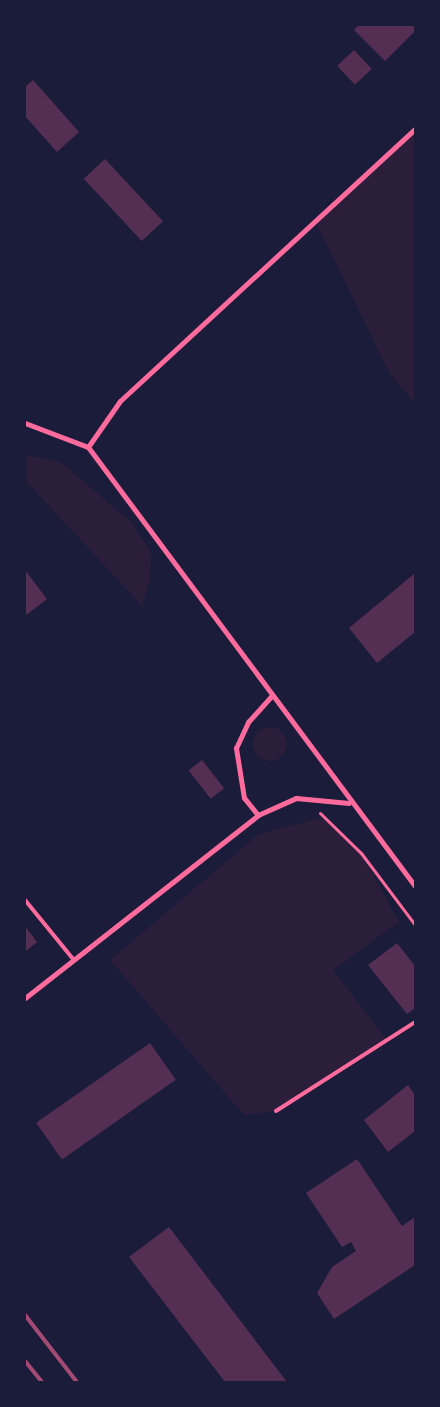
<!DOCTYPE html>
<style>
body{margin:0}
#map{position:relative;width:440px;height:1407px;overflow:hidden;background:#1b1b3a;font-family:Roboto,sans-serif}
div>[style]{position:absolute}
.green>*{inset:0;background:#2a1e3b}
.round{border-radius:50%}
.building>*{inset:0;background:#542f53;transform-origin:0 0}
.path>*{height:3px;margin:-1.5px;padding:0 1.5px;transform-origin:1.5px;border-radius:1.5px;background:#ff6b9d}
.service>*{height:4px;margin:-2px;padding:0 2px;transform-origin:2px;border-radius:2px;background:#ff6b9d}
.minor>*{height:5px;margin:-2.5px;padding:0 2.5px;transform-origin:2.5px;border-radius:2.5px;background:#ff6b9d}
.rail>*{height:4px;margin:-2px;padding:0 2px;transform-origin:2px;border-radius:2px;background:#a44b75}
span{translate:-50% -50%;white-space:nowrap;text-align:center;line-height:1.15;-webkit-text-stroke:5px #1b1b3a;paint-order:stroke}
.frame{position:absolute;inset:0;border:26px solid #1b1b3a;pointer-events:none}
</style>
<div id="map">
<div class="green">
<i style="clip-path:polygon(415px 127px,415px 404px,390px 374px,315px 221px)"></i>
<i style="clip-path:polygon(25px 455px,61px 462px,133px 524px,151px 553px,150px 579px,142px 606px,25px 480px)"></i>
<i class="round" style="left:253px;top:727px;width:34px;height:34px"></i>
<i style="clip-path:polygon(324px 817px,361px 853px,399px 922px,333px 970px,387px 1040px,276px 1111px,244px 1115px,110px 960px,259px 834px)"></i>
</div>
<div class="building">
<i style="clip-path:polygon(359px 25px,415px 25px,415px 31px,385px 61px,354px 30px)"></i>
<i style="left:354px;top:50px;width:26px;height:23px;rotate:47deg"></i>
<i style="clip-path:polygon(33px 80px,79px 132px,57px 152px,25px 116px,25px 87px)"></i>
<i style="left:105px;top:159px;width:85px;height:29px;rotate:47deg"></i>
<i style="clip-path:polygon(25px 570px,47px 599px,25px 616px)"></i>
<i style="clip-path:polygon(415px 573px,415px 632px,377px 663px,349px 628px)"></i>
<i style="left:202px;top:760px;width:36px;height:17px;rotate:52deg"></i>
<i style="clip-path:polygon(25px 926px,37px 942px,25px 952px)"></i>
<i style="clip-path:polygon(397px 943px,415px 966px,415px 1008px,407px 1014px,368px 965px)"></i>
<i style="left:150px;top:1043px;width:45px;height:139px;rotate:55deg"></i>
<i style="clip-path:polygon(408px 1085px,415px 1095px,415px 1131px,388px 1152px,364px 1120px)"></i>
<i style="clip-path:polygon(357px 1159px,402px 1226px,415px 1217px,415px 1265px,334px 1319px,317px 1293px,332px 1267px,356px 1251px,351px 1242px,342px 1247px,306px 1193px)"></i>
<i style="clip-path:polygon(169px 1227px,287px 1382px,225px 1382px,129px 1257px)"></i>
</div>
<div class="path">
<i style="left:320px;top:813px;width:57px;rotate:44.3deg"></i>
<i style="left:361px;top:853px;width:90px;rotate:53.1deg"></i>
</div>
<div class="service">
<i style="left:25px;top:900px;width:77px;rotate:50.8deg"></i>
<i style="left:276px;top:1111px;width:165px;rotate:-32.6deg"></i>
</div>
<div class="minor">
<i style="left:25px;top:423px;width:67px;rotate:20.9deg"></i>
<i style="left:88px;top:447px;width:547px;rotate:53.32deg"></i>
<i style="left:88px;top:447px;width:56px;rotate:-55.2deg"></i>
<i style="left:120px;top:401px;width:401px;rotate:-42.7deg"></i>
<i style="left:258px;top:815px;width:22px;rotate:-129deg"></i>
<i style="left:244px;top:798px;width:51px;rotate:-99.1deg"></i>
<i style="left:236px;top:748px;width:29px;rotate:-65deg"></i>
<i style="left:248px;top:722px;width:36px;rotate:-48deg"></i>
<i style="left:25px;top:998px;width:296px;rotate:-38.1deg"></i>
<i style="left:258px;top:815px;width:42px;rotate:-24.1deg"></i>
<i style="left:296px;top:798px;width:53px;rotate:5.4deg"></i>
</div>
<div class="rail">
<i style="left:25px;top:1315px;width:85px;rotate:52.2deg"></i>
<i style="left:25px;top:1361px;width:27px;rotate:51deg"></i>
</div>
<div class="frame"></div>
</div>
